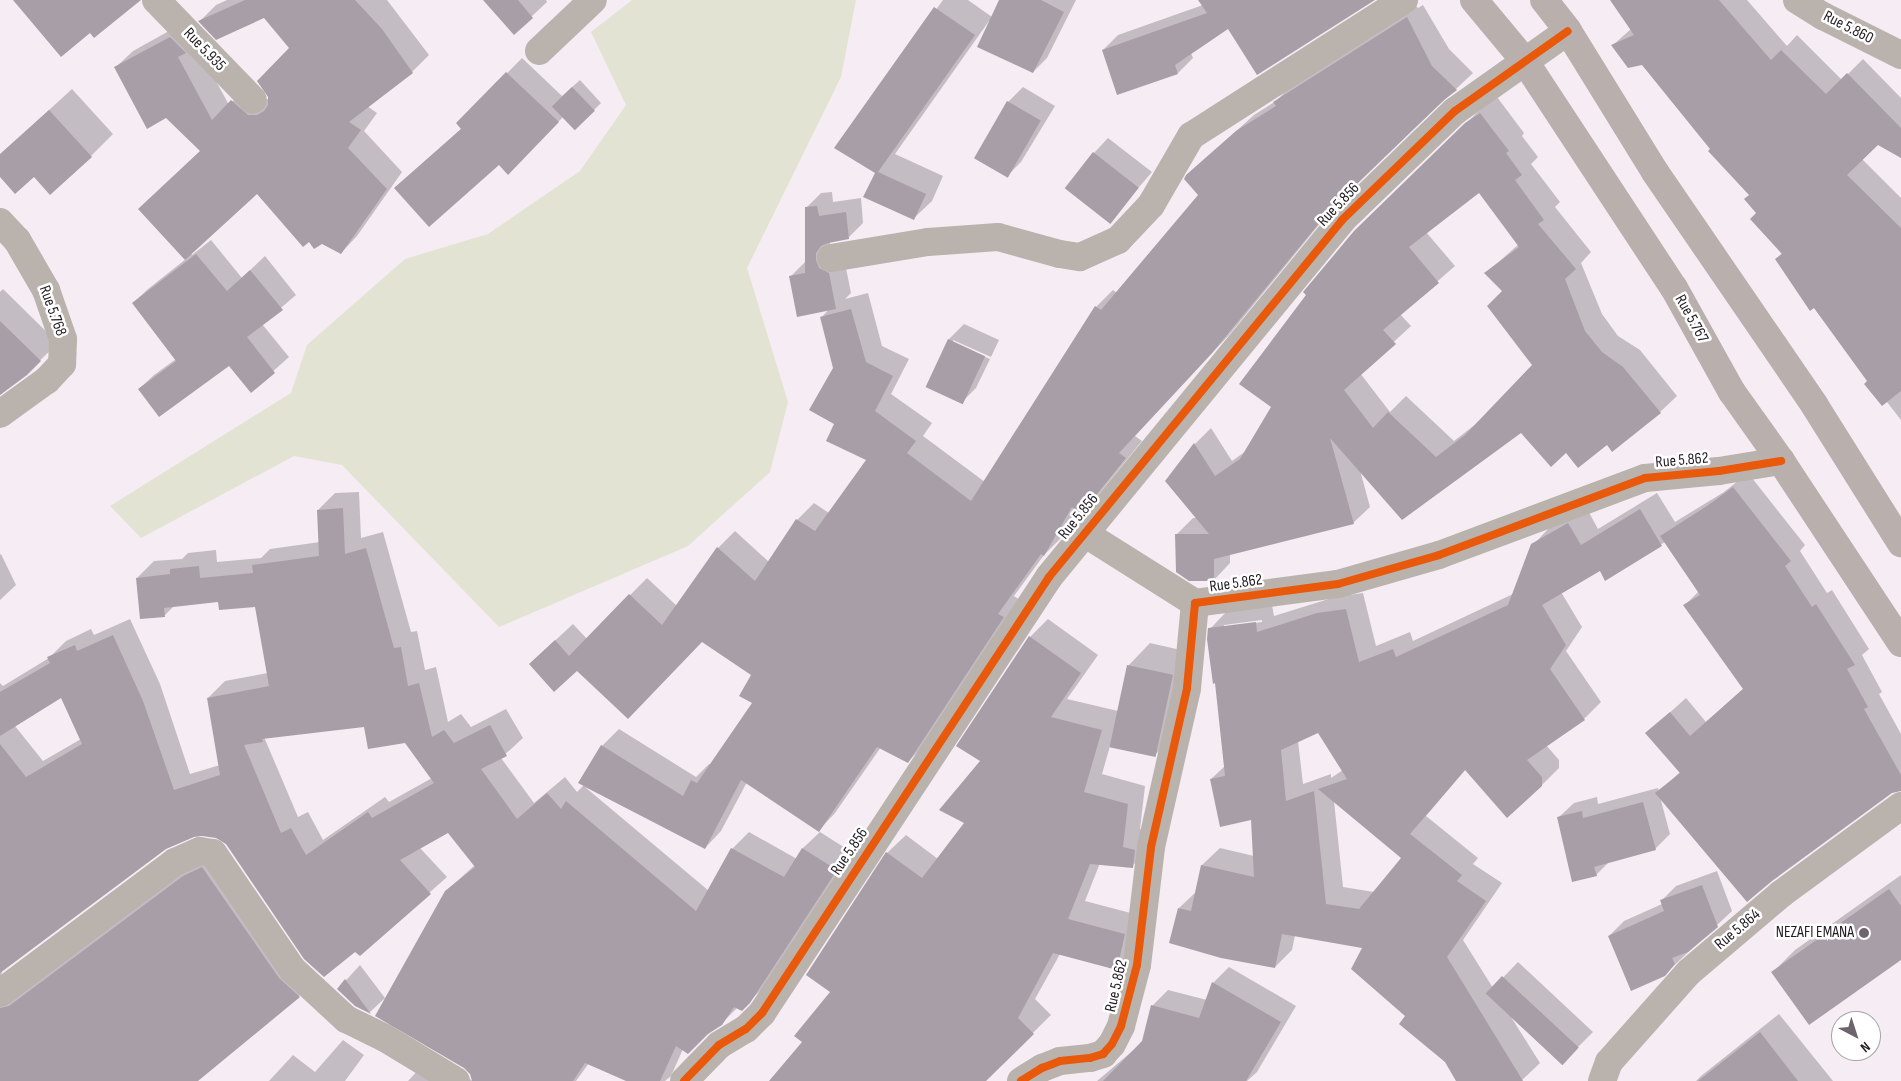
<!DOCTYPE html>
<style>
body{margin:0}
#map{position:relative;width:1901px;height:1081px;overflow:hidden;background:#f6ecf4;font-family:"Sofia Sans Condensed",sans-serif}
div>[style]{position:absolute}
.green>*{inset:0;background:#e2e3d2}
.shadow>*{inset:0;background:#0003}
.building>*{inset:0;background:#a89ea7;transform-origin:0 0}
.minor>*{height:28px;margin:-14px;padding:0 14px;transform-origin:14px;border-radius:14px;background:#bab3ad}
.highway>*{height:28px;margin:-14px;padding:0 14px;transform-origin:14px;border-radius:14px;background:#b9b0ae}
.cycleway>*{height:8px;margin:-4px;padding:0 4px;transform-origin:4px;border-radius:4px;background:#e8590c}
.dots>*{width:14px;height:14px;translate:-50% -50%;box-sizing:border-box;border:2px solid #fff;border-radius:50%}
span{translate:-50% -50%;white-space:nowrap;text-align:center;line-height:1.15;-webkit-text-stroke:5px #fff;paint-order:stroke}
.street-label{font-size:16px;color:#221c21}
.poi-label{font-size:16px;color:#221c21}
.right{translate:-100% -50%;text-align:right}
.north{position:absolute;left:1831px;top:1011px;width:50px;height:50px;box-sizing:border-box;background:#fff;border:1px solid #a7a4a6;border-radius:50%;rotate:140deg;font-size:14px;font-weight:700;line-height:20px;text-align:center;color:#221c21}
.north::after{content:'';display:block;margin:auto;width:18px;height:22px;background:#6c656b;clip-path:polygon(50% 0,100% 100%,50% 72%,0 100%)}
</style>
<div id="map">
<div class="green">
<i style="clip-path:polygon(632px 0,856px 0,841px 77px,747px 268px,788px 402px,770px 472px,688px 546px,499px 627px,342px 465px,294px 456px,141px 538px,110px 506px,291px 393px,307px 345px,405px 259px,488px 234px,580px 171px,626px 105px,591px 32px)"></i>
</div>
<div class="shadow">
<i style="clip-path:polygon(227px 0,387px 0,429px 55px,412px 72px,367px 106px,377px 113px,364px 131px,402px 172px,357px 236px,341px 253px,322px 242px,309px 240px,257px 193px,191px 253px,192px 255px,211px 240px,242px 278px,265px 256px,296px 295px,262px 324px,289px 357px,251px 391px,229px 364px,139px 389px,154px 375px,176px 359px,133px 303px,148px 289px,186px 259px,140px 209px,201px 151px,116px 67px,133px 51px,187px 21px,195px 42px,229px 105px,249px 85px,265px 99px,269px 99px,291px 48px,264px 16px,200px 21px,216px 5px)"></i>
<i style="clip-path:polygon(485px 0,546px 0,547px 2px,514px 33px)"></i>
<i style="clip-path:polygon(943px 0,968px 0,992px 17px,1000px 0,1076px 0,1047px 58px,1033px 72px,989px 21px,895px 154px,943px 176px,932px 201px,913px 219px,876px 172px,836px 147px)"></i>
<i style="clip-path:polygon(1200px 0,1373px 0,1228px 27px,1191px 53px,1193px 58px,1178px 73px,1118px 94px,1103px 50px,1118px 35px,1203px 5px)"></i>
<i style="clip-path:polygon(1612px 0,1747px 0,1787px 46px,1797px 35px,1842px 80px,1863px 59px,1901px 98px,1901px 157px,1878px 144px,1862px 159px,1901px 198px,1901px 420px,1776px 259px,1782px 253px,1758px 213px,1751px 195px,1643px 64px,1613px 45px,1631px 29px)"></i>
<i style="clip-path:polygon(evenodd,1423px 5px,1449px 49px,1473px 73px,1344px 194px,1229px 335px,1135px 436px,1142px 441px,1098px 495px,1081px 512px,1077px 509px,1061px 538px,1044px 555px,1014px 596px,1020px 600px,924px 745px,908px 762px,881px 747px,835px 813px,819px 830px,747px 782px,721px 831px,705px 848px,585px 787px,709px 891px,732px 849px,749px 832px,797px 859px,803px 848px,820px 832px,853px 853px,766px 985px,742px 1009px,738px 1007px,721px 1024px,683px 1049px,671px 1076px,665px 1081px,629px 1081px,589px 1063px,576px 1081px,408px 1081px,430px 1057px,473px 1081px,446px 891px,475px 865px,448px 831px,420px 848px,447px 877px,360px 954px,216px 836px,193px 835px,165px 848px,2px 971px,1px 977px,201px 859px,315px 980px,299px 996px,190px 1081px,0 1081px,0 683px,3px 686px,49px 658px,66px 641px,91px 629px,94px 635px,130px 619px,160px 684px,190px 774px,220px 765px,208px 698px,225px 681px,268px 673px,256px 606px,219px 601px,175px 605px,164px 616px,137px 578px,154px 561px,182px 559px,188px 553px,216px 550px,217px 562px,261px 558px,270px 549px,320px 542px,318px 510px,335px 493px,359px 492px,361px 538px,383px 532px,411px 632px,417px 631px,425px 670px,436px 667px,448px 722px,461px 714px,471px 727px,506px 709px,523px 738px,501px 758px,534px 803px,565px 777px,577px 792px,584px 785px,602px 746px,619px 729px,696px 777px,709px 764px,711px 765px,753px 703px,753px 674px,702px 640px,577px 669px,547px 648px,573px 624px,587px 639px,647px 578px,677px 606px,718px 548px,735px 531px,769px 562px,797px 520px,814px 503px,829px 513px,867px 460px,836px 424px,834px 368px,821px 318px,829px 309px,790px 277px,805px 262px,806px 208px,821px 193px,832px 192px,833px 202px,861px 198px,863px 223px,848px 238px,830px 241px,830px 245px,844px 258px,851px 293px,845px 299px,868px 293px,882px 346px,909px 359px,891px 394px,932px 423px,923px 436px,985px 482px,1096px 307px,1113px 290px,1117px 293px,1200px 195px,1205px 159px,1254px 115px,1276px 101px,1292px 85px,1416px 6px,1418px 8px,1423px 5px,62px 696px,81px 739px,43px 761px,15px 726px,62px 696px,1423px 5px,365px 725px,406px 742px,432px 778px,389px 802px,385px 797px,323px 840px,308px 812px,298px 817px,264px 737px,365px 725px)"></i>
<i style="clip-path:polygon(522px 58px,562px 96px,580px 80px,601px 103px,594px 110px,563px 117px,523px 158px,396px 188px,462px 128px,458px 123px)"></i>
<i style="clip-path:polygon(1023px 87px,1055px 106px,1021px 162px,1006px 177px,1008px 102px)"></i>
<i style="clip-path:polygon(72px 89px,113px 134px,91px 156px,35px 175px,0 176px,0 155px)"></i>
<i style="clip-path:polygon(evenodd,1497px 97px,1524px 133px,1522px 136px,1538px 157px,1531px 164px,1560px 202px,1555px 207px,1591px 252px,1581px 263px,1602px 314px,1618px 336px,1640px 350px,1677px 396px,1660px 412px,1612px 450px,1607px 444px,1566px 451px,1521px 431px,1402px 519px,1360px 470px,1370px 507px,1353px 523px,1230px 553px,1230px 563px,1214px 580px,1176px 535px,1193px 518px,1198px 518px,1195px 444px,1211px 428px,1232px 461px,1246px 451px,1272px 407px,1372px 214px,1483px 107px,1497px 97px,1479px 191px,1519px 244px,1486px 273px,1503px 291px,1534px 365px,1481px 420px,1454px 441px,1406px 396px,1390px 412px,1360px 373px,1411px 326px,1400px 314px,1455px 266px,1426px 232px,1479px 191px)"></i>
<i style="clip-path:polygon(1108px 138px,1152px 172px,1109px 222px,1094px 153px)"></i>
<i style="clip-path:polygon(3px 289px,58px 343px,26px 374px,0 395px,0 292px)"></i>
<i style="clip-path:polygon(964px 324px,999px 340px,991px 357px,953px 340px,953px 343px,990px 359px,976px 388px,961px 403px,926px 387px,949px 339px)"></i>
<i style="clip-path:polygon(evenodd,1748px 473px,1805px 545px,1800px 551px,1827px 593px,1832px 590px,1869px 649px,1862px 655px,1882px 692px,1879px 694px,1901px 734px,1901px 790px,1660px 797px,1670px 834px,1655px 849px,1609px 862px,1596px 875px,1559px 817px,1574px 803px,1597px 797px,1598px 804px,1658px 788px,1659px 792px,1680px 772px,1647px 733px,1686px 698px,1706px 722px,1744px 688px,1685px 605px,1699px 591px,1665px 542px,1606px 579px,1600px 570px,1561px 592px,1582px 627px,1566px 651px,1601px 702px,1584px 719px,1546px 745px,1559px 760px,1559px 768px,1542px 785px,1466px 769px,1426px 816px,1478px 858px,1473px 864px,1502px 883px,1463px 940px,1493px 988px,1518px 962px,1593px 1032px,1579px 1046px,1559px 1061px,1511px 1017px,1540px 1063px,1521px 1081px,1458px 1081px,1446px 1061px,1407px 1016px,1364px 947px,1295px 935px,1292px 950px,1275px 967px,1179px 908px,1197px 891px,1202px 865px,1220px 848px,1254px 856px,1252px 819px,1211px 779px,1225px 766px,1210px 629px,1227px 611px,1272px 605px,1274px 616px,1335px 597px,1363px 593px,1376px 646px,1410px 632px,1413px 641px,1513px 594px,1533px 545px,1550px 527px,1586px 507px,1598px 529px,1657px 493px,1675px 522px,1724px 492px,1748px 473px,1262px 620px,1262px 622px,1224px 627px,1224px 625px,1262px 620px,1748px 473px,1319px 732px,1343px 770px,1331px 778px,1331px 774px,1303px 784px,1298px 741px,1319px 732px,1748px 473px,1334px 801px,1402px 858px,1374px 892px,1343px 887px,1334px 801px)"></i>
<i style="clip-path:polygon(1px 554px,16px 585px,0 600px,0 555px)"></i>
<i style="clip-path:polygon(1048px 619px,1098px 655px,1067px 699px,1118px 711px,1128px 666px,1150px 643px,1194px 653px,1177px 733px,1155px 755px,1110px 746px,1102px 774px,1145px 786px,1140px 829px,1152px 832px,1151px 848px,1132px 866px,1100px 863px,1085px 901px,1142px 916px,1135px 950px,1117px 969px,1060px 954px,1035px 999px,1051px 1015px,988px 1077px,963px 1081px,771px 1081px,804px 1042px,832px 991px,887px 853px,906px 835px,938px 859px,966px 822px,982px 760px,958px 746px,1030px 637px)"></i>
<i style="clip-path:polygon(1717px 871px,1732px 911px,1664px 975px,1609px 936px,1624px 921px,1662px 904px,1661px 901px,1676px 886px)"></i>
<i style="clip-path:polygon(1901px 875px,1901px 959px,1773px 972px,1795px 950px)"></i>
<i style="clip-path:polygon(360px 965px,385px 998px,370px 1012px,356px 1005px,338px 989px)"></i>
<i style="clip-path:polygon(1229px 967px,1296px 1006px,1257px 1072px,1247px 1081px,1097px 1081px,1143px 1042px,1152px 1006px,1168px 990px,1207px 1000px,1213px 983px)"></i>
<i style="clip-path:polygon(1779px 1014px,1833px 1081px,1696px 1081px,1701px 1076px)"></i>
<i style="clip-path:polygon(343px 1040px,364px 1055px,345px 1081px,269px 1081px,293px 1055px,315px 1072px)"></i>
</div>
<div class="building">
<i style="clip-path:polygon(13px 0,141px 0,94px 38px,90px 33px,61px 57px)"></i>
<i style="clip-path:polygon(245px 0,355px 0,382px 29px,413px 73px,349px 122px,361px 130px,348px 148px,387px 189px,341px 254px,322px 244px,314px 249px,309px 242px,303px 247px,257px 194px,185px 260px,138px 209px,200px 151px,166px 118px,147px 129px,114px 67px,170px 37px,186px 53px,178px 57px,212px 120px,231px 100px,248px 115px,257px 115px,264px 111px,268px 105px,268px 97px,257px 81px,289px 48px,264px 18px,216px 40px,198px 21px)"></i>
<i style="clip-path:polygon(483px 0,518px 0,533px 18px,514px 35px)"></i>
<i style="clip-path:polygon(999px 0,1041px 0,1064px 12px,1033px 73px,977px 47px)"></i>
<i style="clip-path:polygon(1198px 0,1375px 0,1257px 75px,1228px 29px,1175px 65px,1178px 74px,1117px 95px,1102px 50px,1207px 13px)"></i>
<i style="clip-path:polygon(1610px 0,1719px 0,1771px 60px,1781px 50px,1826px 94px,1847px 73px,1901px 128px,1901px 158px,1878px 145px,1847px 175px,1901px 228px,1901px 391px,1882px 406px,1864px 384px,1867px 381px,1814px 308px,1810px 311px,1775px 259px,1782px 254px,1750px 219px,1756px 213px,1744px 199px,1749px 195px,1708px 151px,1710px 149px,1642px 65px,1628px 68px,1611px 45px,1634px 35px)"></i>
<i style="clip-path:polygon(934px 7px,975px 35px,878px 172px,926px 194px,914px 220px,863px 197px,875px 173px,834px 148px)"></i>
<i style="clip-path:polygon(1407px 17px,1432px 66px,1457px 90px,1444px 100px,1330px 210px,1212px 353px,1119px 453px,1126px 458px,1081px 514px,1072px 507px,1044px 556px,1041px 554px,998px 614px,1004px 617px,908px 763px,877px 747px,819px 832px,741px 780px,705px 849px,578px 783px,601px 745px,683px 796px,691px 780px,697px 783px,752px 703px,739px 696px,751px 675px,702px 642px,628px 719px,577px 671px,554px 692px,529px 664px,555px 640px,569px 656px,629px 594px,662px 625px,717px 547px,755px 581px,796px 519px,815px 531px,866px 460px,826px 441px,834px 424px,809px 410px,833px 368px,820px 317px,851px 309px,866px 362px,893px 376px,875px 411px,916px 441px,907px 453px,971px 501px,1095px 306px,1101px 310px,1198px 195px,1184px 179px,1186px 175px,1236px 131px,1276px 106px,1273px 102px)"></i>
<i style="clip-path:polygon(506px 72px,559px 122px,508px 175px,499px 165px,429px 227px,394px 188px,461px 129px,456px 123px)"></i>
<i style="left:572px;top:87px;width:33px;height:28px;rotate:46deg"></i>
<i style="left:1007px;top:101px;width:39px;height:66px;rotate:30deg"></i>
<i style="clip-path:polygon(49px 110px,92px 157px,50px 195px,34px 177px,15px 194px,0 177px,0 154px)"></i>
<i style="clip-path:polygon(evenodd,1480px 113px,1509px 151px,1506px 153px,1522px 175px,1515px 180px,1544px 220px,1538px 224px,1576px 269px,1565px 279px,1585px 331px,1602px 352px,1623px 367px,1661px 413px,1612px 452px,1607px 445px,1578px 468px,1566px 453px,1551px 467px,1521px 433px,1402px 520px,1330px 438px,1354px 524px,1214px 559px,1214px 581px,1189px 581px,1176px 572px,1175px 534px,1209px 534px,1165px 481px,1194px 443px,1215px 476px,1240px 459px,1271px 407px,1239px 384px,1306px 295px,1303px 292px,1354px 231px,1465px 123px,1480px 113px,1479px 193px,1519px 247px,1484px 273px,1502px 291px,1487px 306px,1532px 365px,1465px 435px,1436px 457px,1388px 412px,1373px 428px,1344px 390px,1396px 344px,1383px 330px,1439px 283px,1409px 247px,1479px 193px)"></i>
<i style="left:1093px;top:152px;width:58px;height:46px;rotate:38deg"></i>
<i style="clip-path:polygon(817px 206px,819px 216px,846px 212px,849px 239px,828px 243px,821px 246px,816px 253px,816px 260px,819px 268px,829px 273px,836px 309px,797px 317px,789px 276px,805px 273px,805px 207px)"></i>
<i style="clip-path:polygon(196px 254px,227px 291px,250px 270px,283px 310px,247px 337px,275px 373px,251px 393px,229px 366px,159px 417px,138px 389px,176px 361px,132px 303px)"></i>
<i style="clip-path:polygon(0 321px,41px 361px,27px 375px,0 395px)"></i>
<i style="left:948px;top:339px;width:41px;height:53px;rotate:25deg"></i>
<i style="clip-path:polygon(1733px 487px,1791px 561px,1785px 566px,1812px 607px,1816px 604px,1855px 665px,1847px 669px,1868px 707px,1864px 709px,1901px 775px,1901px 791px,1892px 793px,1772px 881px,1747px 902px,1655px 793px,1680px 773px,1645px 733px,1670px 712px,1690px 736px,1743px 689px,1683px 605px,1700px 595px,1660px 536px,1707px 506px)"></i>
<i style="clip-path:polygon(evenodd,343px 508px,345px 554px,366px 548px,394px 648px,401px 647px,408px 686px,419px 683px,432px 737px,444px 730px,454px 743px,490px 725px,507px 756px,481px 769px,517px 819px,547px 793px,561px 809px,566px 801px,696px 911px,731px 848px,784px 877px,802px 848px,837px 870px,750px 1003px,742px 1011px,734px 1007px,722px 1025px,708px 1034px,688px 1054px,676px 1046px,660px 1081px,626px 1081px,585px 1063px,573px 1081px,472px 1081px,470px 1074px,464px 1068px,375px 1016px,445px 891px,475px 867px,448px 833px,400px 860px,431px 894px,360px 956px,355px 952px,324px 977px,304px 959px,226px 844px,216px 838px,202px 836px,194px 837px,166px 849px,0 973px,0 744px,26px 777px,82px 744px,61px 698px,0 736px,0 692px,50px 663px,47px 657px,75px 645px,77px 651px,113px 635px,143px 701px,174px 790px,220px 775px,207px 698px,269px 686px,255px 607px,219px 610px,218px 602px,164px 608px,165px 617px,140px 619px,136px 578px,170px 574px,170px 569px,199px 566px,200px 578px,253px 573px,252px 565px,319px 556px,317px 510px,343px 508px,364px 727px,368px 749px,405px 743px,434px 783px,372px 818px,368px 812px,306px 855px,291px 828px,281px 833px,244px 745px,263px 742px,262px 739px,364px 727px)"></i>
<i style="clip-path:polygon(evenodd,1640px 509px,1662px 546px,1605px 581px,1600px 571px,1542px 605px,1566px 645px,1550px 669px,1585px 720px,1527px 760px,1542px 777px,1542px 786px,1507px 818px,1465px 770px,1410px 834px,1462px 875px,1457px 881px,1486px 901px,1447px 957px,1523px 1081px,1456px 1081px,1445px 1062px,1399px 1024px,1405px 1016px,1351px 969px,1362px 948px,1282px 934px,1275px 968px,1221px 958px,1169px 943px,1178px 908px,1191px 911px,1201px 865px,1254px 877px,1251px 820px,1220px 827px,1210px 779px,1225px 776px,1215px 683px,1213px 684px,1207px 639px,1208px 628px,1256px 622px,1257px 632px,1317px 613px,1346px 609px,1359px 662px,1393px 649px,1396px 657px,1508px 605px,1531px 544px,1568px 523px,1581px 545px,1640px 509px,1318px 733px,1347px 779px,1318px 789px,1401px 858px,1359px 909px,1326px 904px,1314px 791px,1286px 801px,1281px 750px,1318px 733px)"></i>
<i style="clip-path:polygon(1029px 636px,1081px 673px,1051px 717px,1102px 730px,1084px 792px,1128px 804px,1123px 847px,1135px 850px,1133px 868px,1090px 864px,1068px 919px,1125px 934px,1117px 970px,1053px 953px,1018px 1018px,1034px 1034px,986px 1081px,769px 1081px,802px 1042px,794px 1036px,830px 992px,806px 975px,886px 852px,922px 878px,964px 823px,939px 810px,980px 761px,956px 746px)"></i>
<i style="left:1127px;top:665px;width:47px;height:84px;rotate:12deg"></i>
<i style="clip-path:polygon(1643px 802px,1656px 850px,1594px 867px,1597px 876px,1572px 882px,1557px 817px,1582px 811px,1583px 818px)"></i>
<i style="clip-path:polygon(202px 867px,279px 978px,300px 997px,198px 1081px,0 1081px,0 1008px,9px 1006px,183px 876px)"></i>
<i style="clip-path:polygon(1702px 885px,1718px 927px,1688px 952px,1672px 958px,1675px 964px,1665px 976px,1631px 991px,1608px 936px,1664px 911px,1660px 900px)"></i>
<i style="clip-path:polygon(1889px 889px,1901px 906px,1901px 960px,1809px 1025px,1771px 972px)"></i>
<i style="left:1502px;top:976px;width:105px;height:24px;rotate:43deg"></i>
<i style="clip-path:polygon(345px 979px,371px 1014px,355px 1006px,337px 989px)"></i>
<i style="clip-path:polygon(1212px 982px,1281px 1022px,1246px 1081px,1103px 1081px,1142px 1041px,1151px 1005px,1199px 1018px)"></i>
<i style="clip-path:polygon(1760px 1032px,1798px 1081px,1698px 1081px)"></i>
</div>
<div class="minor">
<i style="left:156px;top:0;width:139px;rotate:45.9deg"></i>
<i style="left:1797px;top:0;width:31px;rotate:32deg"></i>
<i style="left:1823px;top:16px;width:87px;rotate:26.6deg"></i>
<i style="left:539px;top:51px;width:74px;rotate:-43.4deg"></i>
<i style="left:0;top:222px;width:25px;rotate:47deg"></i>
<i style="left:17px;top:240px;width:58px;rotate:59.9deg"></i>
<i style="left:46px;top:290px;width:52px;rotate:70.9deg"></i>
<i style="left:63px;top:339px;width:25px;rotate:92deg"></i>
<i style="left:62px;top:364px;width:22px;rotate:133deg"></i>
<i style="left:47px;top:380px;width:58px;rotate:144.1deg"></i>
<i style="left:831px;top:258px;width:98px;rotate:-9.4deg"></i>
<i style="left:928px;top:242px;width:70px;rotate:-4.1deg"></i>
<i style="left:998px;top:237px;width:64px;rotate:15.3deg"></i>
<i style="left:1060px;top:254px;width:20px;rotate:9deg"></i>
<i style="left:1080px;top:257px;width:42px;rotate:-24.1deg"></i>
<i style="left:1118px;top:240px;width:48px;rotate:-46.7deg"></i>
<i style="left:1151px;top:205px;width:80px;rotate:-59.9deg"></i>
<i style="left:1191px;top:136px;width:253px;rotate:-32.6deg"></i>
<i style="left:1084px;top:533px;width:131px;rotate:32.2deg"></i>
<i style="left:0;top:993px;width:219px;rotate:-36.8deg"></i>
<i style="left:175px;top:862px;width:27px;rotate:-24deg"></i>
<i style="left:200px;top:851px;width:13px;rotate:9deg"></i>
<i style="left:213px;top:853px;width:140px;rotate:55.7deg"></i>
<i style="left:292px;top:969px;width:74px;rotate:42.8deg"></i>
<i style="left:346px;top:1019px;width:43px;rotate:26deg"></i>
<i style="left:385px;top:1038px;width:83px;rotate:31.2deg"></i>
<i style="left:684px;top:1081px;width:50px;rotate:-45.8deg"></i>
<i style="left:719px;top:1045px;width:31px;rotate:-31deg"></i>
<i style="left:746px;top:1029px;width:23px;rotate:-45deg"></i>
<i style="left:762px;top:1013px;width:522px;rotate:-56.64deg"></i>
<i style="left:1049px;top:577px;width:462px;rotate:-50.6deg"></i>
<i style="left:1342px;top:220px;width:157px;rotate:-44deg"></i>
<i style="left:1455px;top:111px;width:138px;rotate:-35.3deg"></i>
<i style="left:1021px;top:1081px;width:25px;rotate:-32deg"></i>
<i style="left:1042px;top:1068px;width:19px;rotate:-21deg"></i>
<i style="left:1060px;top:1061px;width:30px;rotate:-6deg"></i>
<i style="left:1090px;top:1058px;width:14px;rotate:-17deg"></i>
<i style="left:1103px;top:1054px;width:13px;rotate:-48deg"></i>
<i style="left:1112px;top:1044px;width:20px;rotate:-63deg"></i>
<i style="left:1121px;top:1026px;width:63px;rotate:-75.3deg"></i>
<i style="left:1137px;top:965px;width:119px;rotate:-83.2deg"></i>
<i style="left:1151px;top:847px;width:163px;rotate:-77.2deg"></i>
<i style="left:1187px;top:688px;width:85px;rotate:-84.6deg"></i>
<i style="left:1195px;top:603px;width:144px;rotate:-7.6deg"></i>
<i style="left:1338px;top:584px;width:105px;rotate:-16deg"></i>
<i style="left:1439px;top:555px;width:220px;rotate:-20.5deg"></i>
<i style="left:1645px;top:478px;width:74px;rotate:-5.4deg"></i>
<i style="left:1719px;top:471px;width:63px;rotate:-9.2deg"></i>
<i style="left:1602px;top:1081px;width:20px;rotate:-70deg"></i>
<i style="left:1609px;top:1062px;width:120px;rotate:-48.4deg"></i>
<i style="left:1689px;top:972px;width:121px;rotate:-40.3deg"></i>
<i style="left:1781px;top:894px;width:149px;rotate:-36.3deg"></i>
</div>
<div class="highway">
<i style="left:1474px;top:0;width:78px;rotate:50.2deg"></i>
<i style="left:1524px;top:60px;width:273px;rotate:56.7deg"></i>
<i style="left:1674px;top:288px;width:119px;rotate:60.9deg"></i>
<i style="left:1732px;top:392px;width:85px;rotate:54.6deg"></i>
<i style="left:1781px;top:461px;width:218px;rotate:56.6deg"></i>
<i style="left:1544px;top:0;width:39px;rotate:52deg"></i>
<i style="left:1568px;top:31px;width:166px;rotate:58.3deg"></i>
<i style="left:1655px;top:172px;width:283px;rotate:55.6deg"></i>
<i style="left:1815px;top:406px;width:162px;rotate:57.9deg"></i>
</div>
<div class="cycleway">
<i style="left:684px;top:1081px;width:50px;rotate:-45.8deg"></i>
<i style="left:719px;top:1045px;width:31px;rotate:-31deg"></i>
<i style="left:746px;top:1029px;width:23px;rotate:-45deg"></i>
<i style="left:762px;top:1013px;width:522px;rotate:-56.64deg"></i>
<i style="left:1049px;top:577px;width:462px;rotate:-50.6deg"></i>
<i style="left:1342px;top:220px;width:157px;rotate:-44deg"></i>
<i style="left:1455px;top:111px;width:138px;rotate:-35.3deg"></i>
<i style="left:1021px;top:1081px;width:25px;rotate:-32deg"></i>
<i style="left:1042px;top:1068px;width:19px;rotate:-21deg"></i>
<i style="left:1060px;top:1061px;width:30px;rotate:-6deg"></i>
<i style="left:1090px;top:1058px;width:14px;rotate:-17deg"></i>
<i style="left:1103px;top:1054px;width:13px;rotate:-48deg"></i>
<i style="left:1112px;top:1044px;width:20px;rotate:-63deg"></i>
<i style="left:1121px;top:1026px;width:63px;rotate:-75.3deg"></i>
<i style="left:1137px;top:965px;width:119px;rotate:-83.2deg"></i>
<i style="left:1151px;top:847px;width:163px;rotate:-77.2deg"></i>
<i style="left:1187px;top:688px;width:85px;rotate:-84.6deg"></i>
<i style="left:1195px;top:603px;width:144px;rotate:-7.6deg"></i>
<i style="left:1338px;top:584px;width:105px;rotate:-16deg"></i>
<i style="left:1439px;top:555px;width:220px;rotate:-20.5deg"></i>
<i style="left:1645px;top:478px;width:74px;rotate:-5.4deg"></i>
<i style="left:1719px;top:471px;width:63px;rotate:-9.2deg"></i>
</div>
<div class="dots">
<i style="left:1864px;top:933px;background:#6c656b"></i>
</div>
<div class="street-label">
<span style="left:1848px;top:28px;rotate:27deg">Rue 5.860</span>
<span style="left:204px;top:50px;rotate:46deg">Rue 5.935</span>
<span style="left:1339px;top:205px;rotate:-47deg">Rue 5.856</span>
<span style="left:52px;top:311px;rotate:70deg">Rue 5.768</span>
<span style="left:1691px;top:319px;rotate:61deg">Rue 5.767</span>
<span style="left:1682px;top:461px;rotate:-5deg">Rue 5.862</span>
<span style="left:1079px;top:517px;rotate:-51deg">Rue 5.856</span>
<span style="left:1236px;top:584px;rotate:-8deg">Rue 5.862</span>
<span style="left:850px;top:852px;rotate:-56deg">Rue 5.856</span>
<span style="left:1738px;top:930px;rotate:-40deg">Rue 5.864</span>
<span style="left:1117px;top:986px;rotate:-77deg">Rue 5.862</span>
</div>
<div class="poi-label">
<span class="right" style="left:1854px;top:933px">NEZAFI EMANA</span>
</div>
<div class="north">N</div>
</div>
